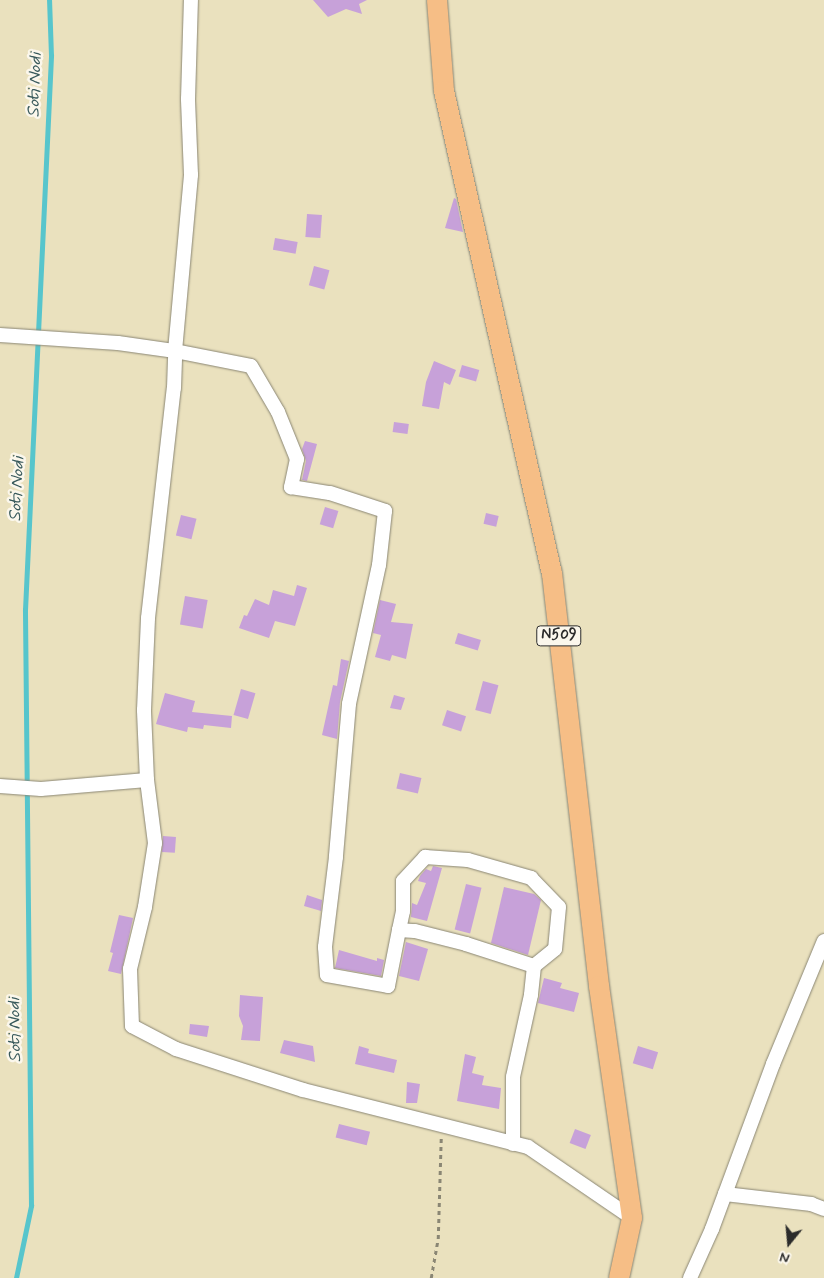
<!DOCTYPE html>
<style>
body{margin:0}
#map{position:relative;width:824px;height:1278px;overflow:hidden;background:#eae1be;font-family:Mynerve,sans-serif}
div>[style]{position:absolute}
.stream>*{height:4.5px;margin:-2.25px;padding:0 2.25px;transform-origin:2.25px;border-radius:2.25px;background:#57c5cc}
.building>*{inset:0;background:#c7a1d9;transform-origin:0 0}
.path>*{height:2.5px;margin-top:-1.25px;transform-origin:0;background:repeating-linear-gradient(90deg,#8a8674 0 4px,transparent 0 8px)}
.roads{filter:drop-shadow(0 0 1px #8a8674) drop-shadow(0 0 1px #8a8674)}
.minor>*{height:14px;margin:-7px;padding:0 7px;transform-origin:7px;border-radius:7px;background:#fff}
.highway>*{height:20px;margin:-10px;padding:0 10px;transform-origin:10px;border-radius:10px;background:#f6be86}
span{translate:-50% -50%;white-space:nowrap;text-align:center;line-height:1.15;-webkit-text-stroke:5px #fbf7ec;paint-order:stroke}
.shield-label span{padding:1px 4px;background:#fbf7ec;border:1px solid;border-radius:4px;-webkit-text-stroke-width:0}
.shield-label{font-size:15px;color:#2b2b2b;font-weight:700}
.water-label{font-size:18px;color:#38595b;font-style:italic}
.north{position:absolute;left:764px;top:1218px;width:50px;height:50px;-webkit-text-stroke:4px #fbf7ec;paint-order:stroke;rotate:197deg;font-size:14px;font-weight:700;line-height:20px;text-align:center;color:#2b2b2b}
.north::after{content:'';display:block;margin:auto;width:18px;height:22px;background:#2b2b2b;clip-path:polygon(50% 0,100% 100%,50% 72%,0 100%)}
</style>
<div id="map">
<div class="stream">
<i style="left:16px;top:1278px;width:74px;rotate:-78.2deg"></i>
<i style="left:31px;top:1206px;width:596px;rotate:-90.58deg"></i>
<i style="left:25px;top:610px;width:555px;rotate:-87.31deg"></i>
<i style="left:51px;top:56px;width:56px;rotate:-92deg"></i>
</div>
<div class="building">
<i style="clip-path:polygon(313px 0,367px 0,359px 4px,362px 14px,346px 9px,328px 17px)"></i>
<i style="clip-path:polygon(454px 198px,456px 199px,463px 232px,445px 228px)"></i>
<i style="left:307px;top:214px;width:15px;height:23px;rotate:4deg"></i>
<i style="left:275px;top:238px;width:23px;height:12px;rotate:10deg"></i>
<i style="left:314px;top:266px;width:16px;height:20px;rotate:15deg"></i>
<i style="clip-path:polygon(434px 361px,456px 370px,450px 385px,444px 382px,439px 409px,422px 406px,426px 382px)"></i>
<i style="left:462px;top:365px;width:18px;height:12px;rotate:16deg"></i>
<i style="left:394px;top:422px;width:15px;height:10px;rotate:8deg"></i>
<i style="clip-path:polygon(305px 441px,317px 444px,307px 481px,302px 480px,306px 461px,302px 449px)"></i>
<i style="left:325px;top:507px;width:14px;height:18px;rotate:17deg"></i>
<i style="left:486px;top:513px;width:13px;height:11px;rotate:13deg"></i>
<i style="left:181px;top:515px;width:16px;height:21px;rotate:14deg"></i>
<i style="clip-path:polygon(297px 585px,307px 588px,295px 626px,275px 621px,269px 638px,239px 628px,244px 615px,247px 616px,255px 599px,269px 605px,273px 590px,294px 596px)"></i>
<i style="left:185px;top:596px;width:23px;height:29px;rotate:10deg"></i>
<i style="clip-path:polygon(380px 600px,396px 604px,391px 622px,413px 624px,406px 659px,392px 655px,390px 661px,375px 657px,381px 635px,373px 633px)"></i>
<i style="left:458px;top:633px;width:24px;height:11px;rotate:17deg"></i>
<i style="clip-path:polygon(341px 659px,349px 661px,340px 702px,337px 739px,322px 735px,333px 685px,337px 686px)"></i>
<i style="left:483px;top:681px;width:16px;height:30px;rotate:15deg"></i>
<i style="left:241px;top:689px;width:15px;height:27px;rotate:16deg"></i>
<i style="clip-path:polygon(165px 693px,195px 701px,192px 712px,232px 716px,231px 728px,204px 725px,203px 729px,188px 727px,187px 732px,156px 724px)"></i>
<i style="clip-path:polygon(394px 695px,405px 698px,401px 710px,390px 708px)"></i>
<i style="left:447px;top:710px;width:20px;height:16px;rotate:18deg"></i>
<i style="left:400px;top:773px;width:22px;height:16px;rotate:13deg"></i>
<i style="left:163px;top:836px;width:13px;height:16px;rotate:4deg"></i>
<i style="clip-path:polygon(433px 866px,442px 868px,427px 921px,411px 917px,412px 903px,417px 905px,426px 883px,418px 881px,420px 876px,426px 869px,431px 871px)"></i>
<i style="left:466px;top:884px;width:16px;height:47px;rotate:14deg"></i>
<i style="clip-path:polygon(504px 887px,534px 894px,541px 900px,528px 955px,491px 943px)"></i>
<i style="clip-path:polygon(307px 895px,322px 900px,321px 911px,304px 906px)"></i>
<i style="clip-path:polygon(119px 915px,133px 918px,121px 974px,108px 971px,113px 953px,110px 952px)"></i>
<i style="clip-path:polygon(406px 942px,428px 949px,419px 981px,399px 976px)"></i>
<i style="clip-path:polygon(339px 950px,377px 961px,377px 958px,384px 960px,381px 976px,335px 968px)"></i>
<i style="clip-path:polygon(544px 978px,562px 983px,560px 988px,579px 993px,574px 1012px,538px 1003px)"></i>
<i style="clip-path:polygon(240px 995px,263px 997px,260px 1041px,241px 1040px,243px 1026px,239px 1016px)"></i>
<i style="clip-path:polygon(190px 1024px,209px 1026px,207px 1037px,189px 1034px)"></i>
<i style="clip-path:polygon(284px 1040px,313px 1046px,315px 1062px,280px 1053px)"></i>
<i style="clip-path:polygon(359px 1046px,369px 1049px,368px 1053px,397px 1060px,394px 1073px,355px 1064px)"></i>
<i style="left:638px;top:1046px;width:21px;height:18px;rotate:17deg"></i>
<i style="clip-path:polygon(465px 1054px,476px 1057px,472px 1073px,484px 1076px,482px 1085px,501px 1088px,499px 1109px,457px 1101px)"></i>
<i style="clip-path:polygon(407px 1082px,420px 1084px,417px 1103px,406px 1103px)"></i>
<i style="left:339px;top:1124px;width:32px;height:14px;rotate:14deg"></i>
<i style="left:575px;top:1129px;width:17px;height:15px;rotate:21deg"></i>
</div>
<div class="path">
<i style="left:431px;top:1278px;width:40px;rotate:-80deg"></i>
<i style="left:438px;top:1239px;width:101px;rotate:-88.3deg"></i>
</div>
<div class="roads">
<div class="minor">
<i style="left:0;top:335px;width:118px;rotate:3.9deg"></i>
<i style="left:118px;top:343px;width:58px;rotate:8deg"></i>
<i style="left:175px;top:351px;width:77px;rotate:11.2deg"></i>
<i style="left:251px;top:366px;width:53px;rotate:59.6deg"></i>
<i style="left:278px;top:412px;width:51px;rotate:68deg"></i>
<i style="left:297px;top:459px;width:29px;rotate:102deg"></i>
<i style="left:291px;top:487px;width:39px;rotate:9deg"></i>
<i style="left:330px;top:493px;width:58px;rotate:18.1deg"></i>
<i style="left:385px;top:511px;width:54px;rotate:96.3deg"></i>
<i style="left:379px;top:565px;width:142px;rotate:102.2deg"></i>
<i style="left:349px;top:704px;width:154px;rotate:94.9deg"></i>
<i style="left:336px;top:857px;width:91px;rotate:97deg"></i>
<i style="left:325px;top:947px;width:28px;rotate:86deg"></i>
<i style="left:327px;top:975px;width:62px;rotate:10.2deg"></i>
<i style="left:388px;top:986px;width:57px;rotate:-78.9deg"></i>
<i style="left:399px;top:930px;width:16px;rotate:4deg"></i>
<i style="left:415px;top:931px;width:53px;rotate:14.3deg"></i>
<i style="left:466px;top:944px;width:71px;rotate:17.9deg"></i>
<i style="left:534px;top:966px;width:29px;rotate:96deg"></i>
<i style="left:531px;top:995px;width:84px;rotate:102.4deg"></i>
<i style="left:513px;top:1077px;width:67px;rotate:90deg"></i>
<i style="left:147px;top:780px;width:64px;rotate:82.8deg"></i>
<i style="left:155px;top:843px;width:65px;rotate:98.9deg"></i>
<i style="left:145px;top:907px;width:64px;rotate:103.6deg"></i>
<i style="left:130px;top:969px;width:57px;rotate:88deg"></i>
<i style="left:132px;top:1026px;width:50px;rotate:27.6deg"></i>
<i style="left:176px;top:1049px;width:133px;rotate:17.9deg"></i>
<i style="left:303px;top:1090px;width:232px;rotate:14.2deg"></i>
<i style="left:528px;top:1147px;width:126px;rotate:34.3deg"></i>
<i style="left:0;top:786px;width:41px;rotate:4.2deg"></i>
<i style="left:41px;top:789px;width:106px;rotate:-4.9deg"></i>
<i style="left:147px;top:780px;width:70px;rotate:-92.5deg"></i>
<i style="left:144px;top:710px;width:92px;rotate:-87.5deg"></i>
<i style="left:148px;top:618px;width:231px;rotate:-83.6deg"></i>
<i style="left:174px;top:388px;width:37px;rotate:-88deg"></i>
<i style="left:175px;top:351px;width:177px;rotate:-84.8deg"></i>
<i style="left:191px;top:175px;width:76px;rotate:-92.3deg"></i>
<i style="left:188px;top:99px;width:99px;rotate:-88.3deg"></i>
<i style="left:399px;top:930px;width:19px;rotate:-78deg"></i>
<i style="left:403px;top:911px;width:30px;rotate:-90deg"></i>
<i style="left:403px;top:881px;width:33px;rotate:-47deg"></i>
<i style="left:425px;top:857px;width:43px;rotate:4deg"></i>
<i style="left:468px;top:860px;width:66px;rotate:15.9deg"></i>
<i style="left:531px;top:878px;width:40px;rotate:46deg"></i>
<i style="left:559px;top:907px;width:42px;rotate:95.4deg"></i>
<i style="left:555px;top:949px;width:27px;rotate:141deg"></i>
<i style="left:725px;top:1194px;width:87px;rotate:6.6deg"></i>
<i style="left:811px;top:1204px;width:14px;rotate:21deg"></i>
<i style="left:690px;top:1278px;width:54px;rotate:-65.8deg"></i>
<i style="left:712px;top:1229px;width:176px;rotate:-69.7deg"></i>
<i style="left:773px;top:1064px;width:133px;rotate:-67.5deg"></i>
</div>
<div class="highway">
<i style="left:437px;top:0;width:91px;rotate:85.6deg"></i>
<i style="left:444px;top:91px;width:494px;rotate:77.4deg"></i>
<i style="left:552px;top:573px;width:416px;rotate:83.5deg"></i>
<i style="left:599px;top:986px;width:234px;rotate:81.9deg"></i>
<i style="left:632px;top:1218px;width:61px;rotate:102.2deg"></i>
</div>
</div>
<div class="shield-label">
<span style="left:559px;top:636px">N509</span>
</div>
<div class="water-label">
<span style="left:35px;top:85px;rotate:-88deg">Soti Nodi</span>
<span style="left:17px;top:489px;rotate:-87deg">Soti Nodi</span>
<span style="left:15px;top:1030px;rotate:-91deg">Soti Nodi</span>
</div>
<div class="north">N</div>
</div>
